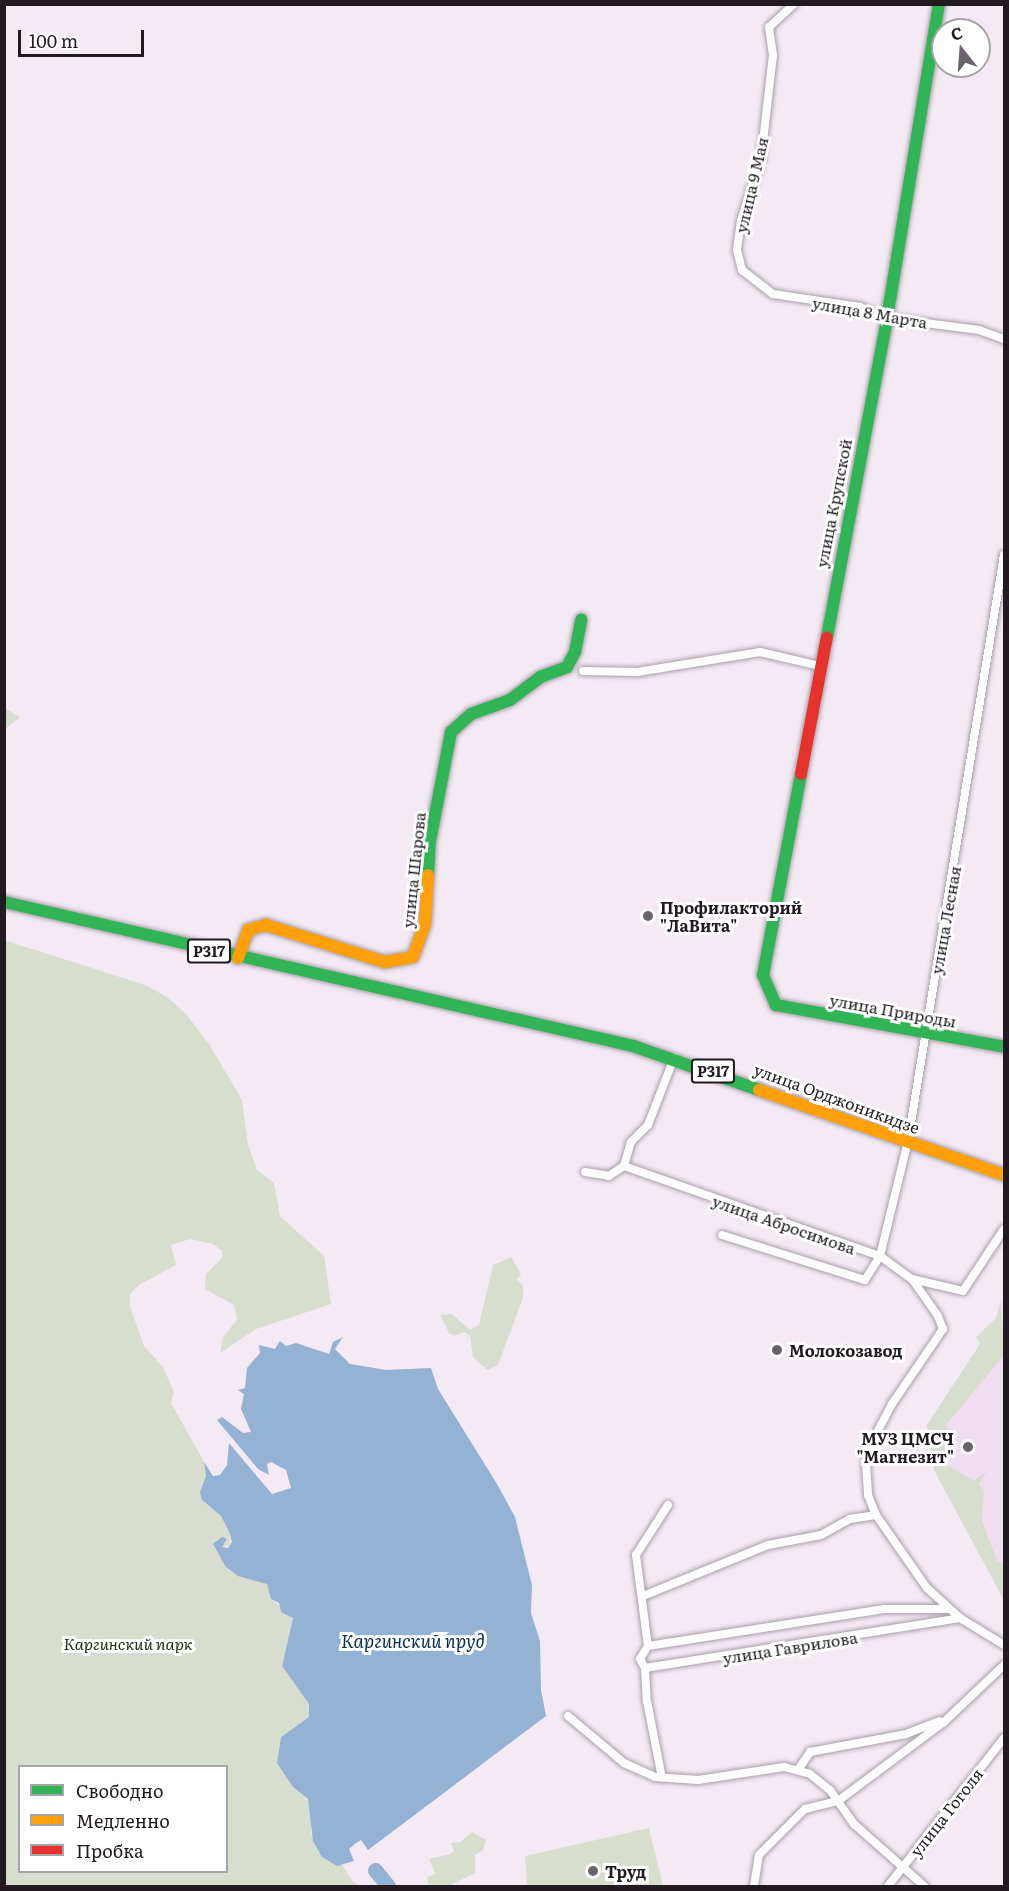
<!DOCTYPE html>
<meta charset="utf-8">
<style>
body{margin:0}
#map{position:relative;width:1009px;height:1891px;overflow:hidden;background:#f4eaf4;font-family:Literata,serif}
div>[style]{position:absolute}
.built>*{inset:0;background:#efdeef}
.green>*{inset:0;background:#d7decf}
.water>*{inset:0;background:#93b2d4}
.river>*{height:15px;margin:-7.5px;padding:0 7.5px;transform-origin:7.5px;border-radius:7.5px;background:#93b2d4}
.roads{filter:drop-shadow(0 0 2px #a7a0a7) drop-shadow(0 0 2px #a7a0a7)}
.street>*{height:8px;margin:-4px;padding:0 4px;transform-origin:4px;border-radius:4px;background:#fdfcfd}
.fast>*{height:12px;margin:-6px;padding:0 6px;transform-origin:6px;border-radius:6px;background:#30b455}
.slow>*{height:12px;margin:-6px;padding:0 6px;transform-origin:6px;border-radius:6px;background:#ff9f0a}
.jam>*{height:12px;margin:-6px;padding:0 6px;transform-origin:6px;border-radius:6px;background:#e5322d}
.dots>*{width:16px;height:16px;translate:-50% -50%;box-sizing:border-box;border:3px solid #fff;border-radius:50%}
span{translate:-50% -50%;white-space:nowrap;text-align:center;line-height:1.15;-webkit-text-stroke:6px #fff;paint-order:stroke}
.shield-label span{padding:2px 4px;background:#fff;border:2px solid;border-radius:4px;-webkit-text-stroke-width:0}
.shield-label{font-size:15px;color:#211b21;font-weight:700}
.street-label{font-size:16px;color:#211b21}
.poi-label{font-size:16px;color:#211b21;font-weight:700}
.left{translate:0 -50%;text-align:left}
.right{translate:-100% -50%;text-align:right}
.park-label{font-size:16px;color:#1b3109;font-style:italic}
.water-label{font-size:18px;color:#0a314f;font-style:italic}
.frame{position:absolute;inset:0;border:6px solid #211b21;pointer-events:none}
.legend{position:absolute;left:18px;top:1765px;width:210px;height:108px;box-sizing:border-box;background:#fff;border:2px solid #a6a4a6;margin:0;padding:8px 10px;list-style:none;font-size:18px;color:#211b21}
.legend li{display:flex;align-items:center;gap:12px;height:30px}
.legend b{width:30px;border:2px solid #a6a4a6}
.north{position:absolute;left:931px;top:18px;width:60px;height:60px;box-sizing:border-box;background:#fff;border:2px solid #a6a4a6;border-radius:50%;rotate:343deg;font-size:16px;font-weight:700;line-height:24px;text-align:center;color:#211b21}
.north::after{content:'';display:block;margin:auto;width:21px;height:27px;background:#6b636b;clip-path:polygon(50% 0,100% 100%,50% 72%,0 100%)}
.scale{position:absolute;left:18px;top:30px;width:126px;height:27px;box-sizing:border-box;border:3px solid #211b21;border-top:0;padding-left:8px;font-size:18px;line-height:21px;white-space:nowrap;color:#211b21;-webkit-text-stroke:4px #fff;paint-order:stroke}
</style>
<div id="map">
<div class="built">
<i style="clip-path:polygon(1004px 1299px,1004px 1601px,934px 1470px,927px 1425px,995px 1323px,998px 1306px)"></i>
</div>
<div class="green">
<i style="clip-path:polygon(5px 708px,20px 717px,5px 729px)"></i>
<i style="clip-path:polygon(evenodd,4px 940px,145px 985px,167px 997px,186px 1014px,209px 1044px,242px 1100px,248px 1145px,257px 1170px,274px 1183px,280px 1216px,324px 1256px,331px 1304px,256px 1329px,220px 1353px,223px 1337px,237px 1320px,234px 1305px,205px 1289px,206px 1274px,222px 1258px,222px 1251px,213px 1244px,190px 1239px,171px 1245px,176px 1265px,139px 1285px,130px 1294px,130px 1306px,144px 1346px,163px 1367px,174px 1392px,171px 1403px,204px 1462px,206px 1476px,201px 1488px,205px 1503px,221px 1516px,230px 1534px,231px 1545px,222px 1547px,222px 1537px,215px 1548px,230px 1571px,267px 1584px,273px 1600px,293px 1618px,282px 1666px,309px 1704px,309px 1717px,281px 1737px,277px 1763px,312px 1806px,311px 1833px,319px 1852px,327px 1860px,342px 1865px,353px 1882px,362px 1886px,5px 1886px,4px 940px,20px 1766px,226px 1766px,226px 1872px,20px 1872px,20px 1766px)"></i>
<i style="clip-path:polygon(511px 1257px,521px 1274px,517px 1280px,523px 1285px,523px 1298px,498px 1365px,487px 1370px,473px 1357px,470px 1336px,464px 1332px,454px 1336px,449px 1333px,440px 1315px,452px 1314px,470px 1330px,479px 1325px,493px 1265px)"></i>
<i style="clip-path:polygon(1001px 1304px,1004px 1355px,947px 1424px,944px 1463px,974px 1481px,987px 1470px,979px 1484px,984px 1491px,982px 1521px,997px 1561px,1004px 1564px,1004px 1600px,934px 1470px,927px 1425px,980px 1344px,976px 1337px,996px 1318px)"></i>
<i style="clip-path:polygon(649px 1828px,663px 1886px,527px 1886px,525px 1856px)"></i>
<i style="clip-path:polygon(472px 1832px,486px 1840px,483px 1850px,475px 1855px,475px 1873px,449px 1886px,429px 1886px,427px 1877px,435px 1874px,429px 1859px,450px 1854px,454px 1851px,451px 1843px,460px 1842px)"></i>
</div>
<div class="water">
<i style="clip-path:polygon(343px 1337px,335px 1349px,350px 1364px,386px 1370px,431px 1368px,438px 1389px,497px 1484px,515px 1517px,532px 1585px,531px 1613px,540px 1641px,541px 1690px,546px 1716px,368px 1850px,361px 1840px,355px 1844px,349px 1849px,354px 1861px,337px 1866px,322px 1857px,313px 1841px,308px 1799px,293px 1787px,277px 1763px,281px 1737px,309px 1717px,309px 1704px,282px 1666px,293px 1618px,281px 1612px,279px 1603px,271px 1599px,267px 1584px,238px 1576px,226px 1567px,213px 1544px,222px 1537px,227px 1539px,222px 1547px,228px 1548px,232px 1542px,230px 1534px,221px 1516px,202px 1500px,200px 1492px,206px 1476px,204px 1462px,213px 1476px,220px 1475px,227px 1465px,229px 1443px,272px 1494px,291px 1488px,286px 1470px,271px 1462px,267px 1464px,269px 1475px,258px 1469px,217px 1420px,222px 1417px,243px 1433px,251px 1432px,241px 1409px,244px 1394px,238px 1390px,245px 1388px,247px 1368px,260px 1353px,259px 1345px,275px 1349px,280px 1341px,286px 1346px,296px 1343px,329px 1354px,333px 1342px)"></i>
</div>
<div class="river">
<i style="left:375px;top:1870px;width:21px;rotate:51deg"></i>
</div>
<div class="roads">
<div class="street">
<i style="left:794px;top:4px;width:34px;rotate:137deg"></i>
<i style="left:769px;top:27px;width:28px;rotate:82deg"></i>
<i style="left:773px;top:55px;width:105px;rotate:96.6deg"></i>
<i style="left:761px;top:159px;width:65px;rotate:107.9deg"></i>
<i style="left:741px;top:221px;width:29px;rotate:98deg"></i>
<i style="left:737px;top:250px;width:21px;rotate:76deg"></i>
<i style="left:742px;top:270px;width:39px;rotate:38deg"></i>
<i style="left:773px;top:294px;width:88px;rotate:8.5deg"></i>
<i style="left:860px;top:307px;width:29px;rotate:22deg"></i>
<i style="left:887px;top:318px;width:93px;rotate:7.4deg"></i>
<i style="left:979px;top:330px;width:27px;rotate:20deg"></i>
<i style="left:583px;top:671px;width:54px;rotate:1.1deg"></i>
<i style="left:637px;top:672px;width:125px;rotate:-9.2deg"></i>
<i style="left:760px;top:652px;width:62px;rotate:13.1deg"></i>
<i style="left:624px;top:1166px;width:271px;rotate:19.4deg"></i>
<i style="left:880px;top:1256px;width:39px;rotate:36deg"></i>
<i style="left:912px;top:1279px;width:52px;rotate:13.2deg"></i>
<i style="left:963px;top:1291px;width:74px;rotate:-56.5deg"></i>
<i style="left:585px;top:1172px;width:24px;rotate:9deg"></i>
<i style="left:609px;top:1176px;width:18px;rotate:-34deg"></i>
<i style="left:624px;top:1166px;width:25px;rotate:-74deg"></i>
<i style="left:631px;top:1142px;width:24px;rotate:-45deg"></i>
<i style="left:648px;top:1125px;width:72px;rotate:-68.8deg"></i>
<i style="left:722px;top:1235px;width:150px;rotate:17.5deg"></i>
<i style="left:865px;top:1280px;width:28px;rotate:-58deg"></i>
<i style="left:880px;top:1256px;width:118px;rotate:-76.3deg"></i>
<i style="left:908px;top:1141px;width:594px;rotate:-80.7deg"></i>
<i style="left:912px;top:1279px;width:45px;rotate:54.9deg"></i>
<i style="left:938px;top:1316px;width:14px;rotate:69deg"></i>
<i style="left:943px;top:1329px;width:91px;rotate:124.2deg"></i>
<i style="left:892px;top:1404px;width:43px;rotate:117.8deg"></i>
<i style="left:872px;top:1442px;width:23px;rotate:105deg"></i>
<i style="left:866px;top:1464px;width:31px;rotate:86deg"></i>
<i style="left:868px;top:1495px;width:22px;rotate:68deg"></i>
<i style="left:876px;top:1515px;width:89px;rotate:55.1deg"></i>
<i style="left:927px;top:1588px;width:45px;rotate:42.3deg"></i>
<i style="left:960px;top:1618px;width:52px;rotate:31.5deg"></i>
<i style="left:668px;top:1505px;width:59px;rotate:122.6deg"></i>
<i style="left:636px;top:1555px;width:92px;rotate:82.5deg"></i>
<i style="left:648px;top:1646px;width:15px;rotate:122deg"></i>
<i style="left:640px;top:1659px;width:10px;rotate:61deg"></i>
<i style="left:645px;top:1668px;width:319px;rotate:-9deg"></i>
<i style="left:643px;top:1596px;width:135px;rotate:-22.2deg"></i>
<i style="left:768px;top:1545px;width:54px;rotate:-10.7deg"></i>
<i style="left:821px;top:1535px;width:33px;rotate:-29deg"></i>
<i style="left:850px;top:1519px;width:26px;rotate:-9deg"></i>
<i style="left:648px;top:1646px;width:239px;rotate:-8.9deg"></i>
<i style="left:884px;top:1609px;width:64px"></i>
<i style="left:645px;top:1668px;width:33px;rotate:87deg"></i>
<i style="left:647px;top:1701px;width:78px;rotate:79deg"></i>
<i style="left:568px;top:1716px;width:73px;rotate:40deg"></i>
<i style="left:624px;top:1763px;width:34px;rotate:24deg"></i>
<i style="left:655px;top:1777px;width:43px;rotate:4deg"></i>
<i style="left:698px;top:1780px;width:87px;rotate:-8.6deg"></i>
<i style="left:784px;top:1767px;width:27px;rotate:15deg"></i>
<i style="left:810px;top:1774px;width:26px;rotate:39deg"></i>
<i style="left:830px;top:1790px;width:42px;rotate:54.8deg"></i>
<i style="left:854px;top:1824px;width:94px;rotate:41.5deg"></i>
<i style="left:798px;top:1770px;width:22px;rotate:-56deg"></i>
<i style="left:810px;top:1752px;width:98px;rotate:-10.6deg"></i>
<i style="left:906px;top:1734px;width:36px;rotate:-21deg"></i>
<i style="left:754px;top:1886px;width:31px;rotate:-81deg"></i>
<i style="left:759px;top:1855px;width:65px;rotate:-45deg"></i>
<i style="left:805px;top:1809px;width:34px;rotate:-14deg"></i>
<i style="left:838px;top:1801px;width:132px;rotate:-36.7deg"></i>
<i style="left:944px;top:1722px;width:83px;rotate:-43.5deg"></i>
<i style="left:888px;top:1886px;width:188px;rotate:-51.9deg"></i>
</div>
<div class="fast">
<i style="left:827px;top:637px;width:325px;rotate:-79.3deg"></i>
<i style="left:887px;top:318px;width:318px;rotate:-80.6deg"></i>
<i style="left:801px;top:774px;width:205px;rotate:100.7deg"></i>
<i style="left:763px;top:975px;width:33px;rotate:67deg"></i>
<i style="left:776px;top:1005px;width:232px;rotate:10.4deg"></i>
<i style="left:428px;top:875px;width:34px;rotate:-87deg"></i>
<i style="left:430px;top:841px;width:111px;rotate:-79.1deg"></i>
<i style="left:451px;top:732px;width:27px;rotate:-42deg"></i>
<i style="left:471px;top:714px;width:41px;rotate:-19.7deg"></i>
<i style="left:510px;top:700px;width:38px;rotate:-37deg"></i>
<i style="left:540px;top:677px;width:29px;rotate:-20deg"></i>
<i style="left:567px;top:667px;width:17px;rotate:-62deg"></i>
<i style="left:575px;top:652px;width:33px;rotate:-79deg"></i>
<i style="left:4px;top:902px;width:645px;rotate:12.89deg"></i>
<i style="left:633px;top:1046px;width:133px;rotate:19.2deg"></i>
</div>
<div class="slow">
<i style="left:238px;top:958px;width:30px;rotate:-70deg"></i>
<i style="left:248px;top:930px;width:19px;rotate:-16deg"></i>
<i style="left:266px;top:925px;width:125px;rotate:17.3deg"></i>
<i style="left:385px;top:962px;width:28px;rotate:-10deg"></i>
<i style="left:413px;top:957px;width:35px;rotate:-70deg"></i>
<i style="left:425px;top:924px;width:49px;rotate:-86.5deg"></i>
<i style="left:759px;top:1090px;width:259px;rotate:19.1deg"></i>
</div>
<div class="jam">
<i style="left:801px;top:774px;width:139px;rotate:-79.3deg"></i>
</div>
</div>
<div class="dots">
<i style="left:648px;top:916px;background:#6b636b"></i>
<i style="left:777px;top:1350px;background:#6b636b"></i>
<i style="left:968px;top:1447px;background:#6b636b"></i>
<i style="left:593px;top:1871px;background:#6b636b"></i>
</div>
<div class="shield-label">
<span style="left:209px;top:951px">Р317</span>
<span style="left:713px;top:1071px">Р317</span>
</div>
<div class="street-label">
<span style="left:751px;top:185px;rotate:-77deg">улица 9 Мая</span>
<span style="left:870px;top:312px;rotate:10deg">улица 8 Марта</span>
<span style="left:833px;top:503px;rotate:-79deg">улица Крупской</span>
<span style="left:413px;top:870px;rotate:-84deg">улица Шарова</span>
<span style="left:945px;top:920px;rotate:-80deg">улица Лесная</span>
<span style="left:893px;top:1010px;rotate:10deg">улица Природы</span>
<span style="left:837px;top:1098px;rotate:20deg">улица Орджоникидзе</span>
<span style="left:784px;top:1224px;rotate:19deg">улица Абросимова</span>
<span style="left:790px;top:1647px;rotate:-9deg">улица Гаврилова</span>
<span style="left:946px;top:1812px;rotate:-52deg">улица Гоголя</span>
</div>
<div class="poi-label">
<span class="left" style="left:660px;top:916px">Профилакторий<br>"ЛаВита"</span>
<span class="left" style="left:789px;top:1350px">Молокозавод</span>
<span class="right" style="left:954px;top:1447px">МУЗ ЦМСЧ<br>"Магнезит"</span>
<span class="left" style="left:605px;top:1871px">Труд</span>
</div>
<div class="park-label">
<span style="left:128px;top:1643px">Каргинский парк</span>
</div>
<div class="water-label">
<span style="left:413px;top:1641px">Каргинский пруд</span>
</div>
<div class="frame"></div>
<ul class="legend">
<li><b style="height:8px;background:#30b455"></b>Свободно</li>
<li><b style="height:8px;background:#ff9f0a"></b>Медленно</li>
<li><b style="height:8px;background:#e5322d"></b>Пробка</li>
</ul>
<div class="north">С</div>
<div class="scale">100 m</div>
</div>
